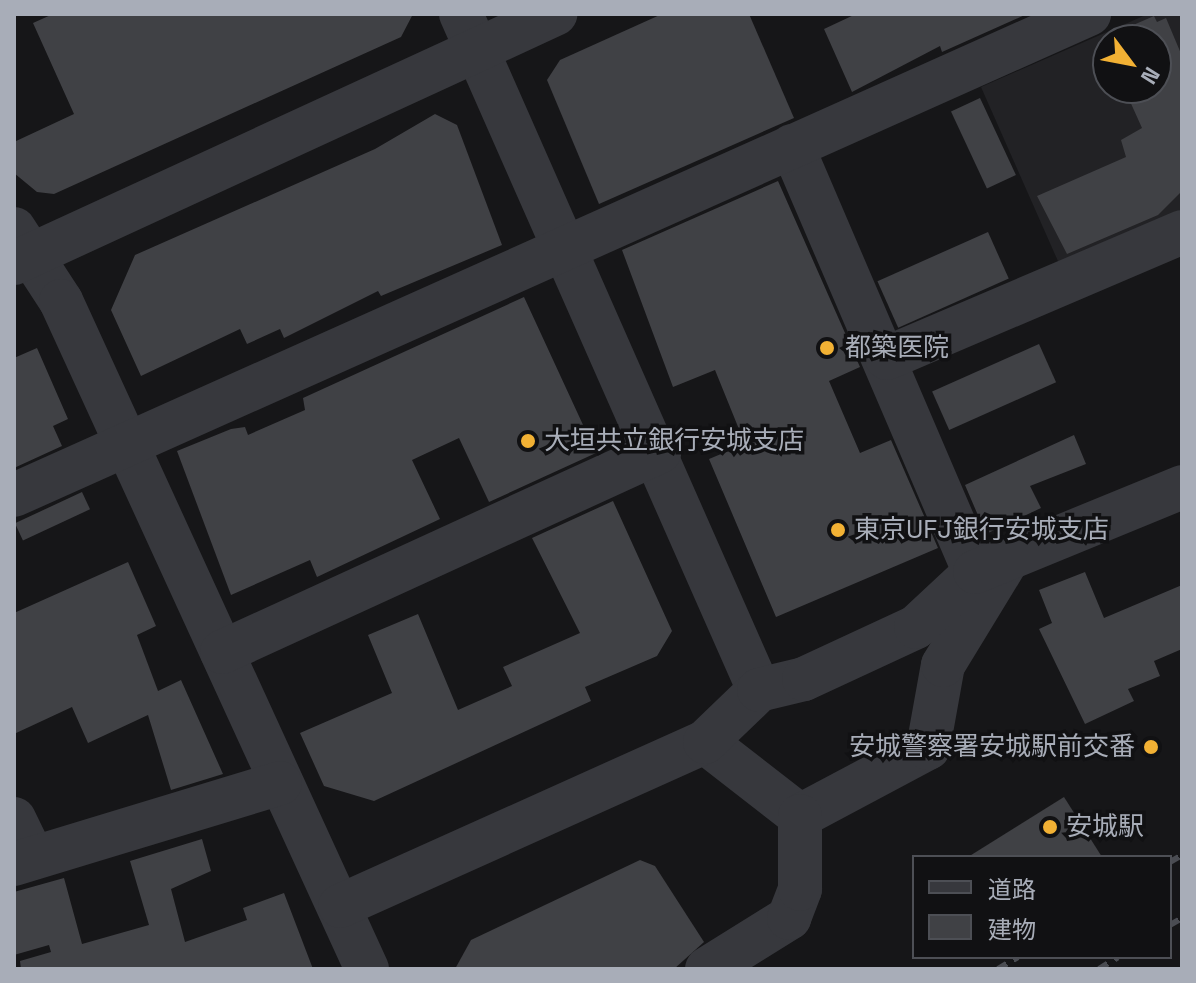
<!DOCTYPE html>
<meta charset="utf-8">
<style>
body{margin:0}
#map{position:relative;width:1196px;height:983px;overflow:hidden;background:#161618;font-family:"Space Grotesk","Noto Sans JP",sans-serif}
div>[style]{position:absolute}
.built>*{inset:0;background:#222225}
.building>*{inset:0;background:#404145;transform-origin:0 0}
.minor>*{height:44px;margin:-22px;padding:0 22px;transform-origin:22px;border-radius:22px;background:#37383d}
.rail>*{height:6px;margin-top:-3px;transform-origin:0;background:repeating-linear-gradient(90deg,#4a4c52 0 10px,transparent 0 18px)}
.dots>*{width:22px;height:22px;translate:-50% -50%;box-sizing:border-box;border:4px solid #111113;border-radius:50%}
span{translate:-50% -50%;white-space:nowrap;text-align:center;line-height:1.15;-webkit-text-stroke:7px #111113;paint-order:stroke}
.poi-label{font-size:26px;color:#a8adb8}
.left{translate:0 -50%;text-align:left}
.right{translate:-100% -50%;text-align:right}
.frame{position:absolute;inset:0;border:16px solid #a8adb8;pointer-events:none}
.legend{position:absolute;left:912px;top:855px;width:260px;height:104px;box-sizing:border-box;background:#111113;border:2px solid #4d4f55;margin:0;padding:10px 14px;list-style:none;font-size:24px;color:#a8adb8}
.legend li{display:flex;align-items:center;gap:16px;height:40px}
.legend b{width:40px;border:2px solid #4d4f55}
.north{position:absolute;left:1092px;top:24px;width:80px;height:80px;box-sizing:border-box;background:#111113;border:2px solid #4d4f55;border-radius:50%;rotate:122deg;font-size:22px;font-weight:700;line-height:32px;text-align:center;color:#a8adb8}
.north::after{content:'';display:block;margin:auto;width:28px;height:36px;background:#f2b134;clip-path:polygon(50% 0,100% 100%,50% 72%,0 100%)}
</style>
<div id="map">
<div class="built">
<i style="clip-path:polygon(evenodd,1148px 14px,1179px 14px,1182px 20px,1182px 217px,1061px 268px,981px 87px,1148px 14px,1108px 40px,1156px 40px,1156px 88px,1108px 88px,1108px 40px)"></i>
</div>
<div class="building">
<i style="clip-path:polygon(53px 14px,413px 14px,401px 37px,54px 194px,37px 192px,14px 173px,14px 142px,74px 114px,33px 23px)"></i>
<i style="clip-path:polygon(662px 14px,749px 14px,794px 118px,599px 204px,547px 80px,560px 60px)"></i>
<i style="clip-path:polygon(856px 14px,1027px 14px,942px 52px,940px 46px,852px 92px,824px 29px)"></i>
<i style="clip-path:polygon(1154px 16px,1157px 22px,1166px 18px,1182px 56px,1182px 191px,1158px 215px,1067px 254px,1037px 196px,1126px 157px,1121px 140px,1142px 128px,1124px 88px,1156px 88px,1156px 40px,1108px 40px,1108px 55px,1101px 39px)"></i>
<i style="left:980px;top:98px;width:85px;height:32px;rotate:65deg"></i>
<i style="clip-path:polygon(435px 114px,457px 125px,502px 245px,381px 296px,378px 291px,284px 338px,280px 329px,247px 344px,240px 329px,141px 376px,111px 310px,135px 255px,375px 149px)"></i>
<i style="clip-path:polygon(778px 181px,860px 367px,829px 381px,860px 453px,891px 440px,938px 548px,776px 617px,709px 459px,745px 444px,715px 370px,673px 387px,622px 250px)"></i>
<i style="left:988px;top:232px;width:51px;height:121px;rotate:66deg"></i>
<i style="clip-path:polygon(524px 297px,596px 453px,489px 502px,459px 438px,412px 460px,440px 519px,317px 577px,310px 560px,231px 595px,177px 451px,231px 429px,245px 427px,248px 435px,305px 410px,303px 398px)"></i>
<i style="left:1039px;top:344px;width:42px;height:117px;rotate:66deg"></i>
<i style="clip-path:polygon(37px 348px,68px 419px,53px 426px,62px 446px,14px 468px,14px 358px)"></i>
<i style="clip-path:polygon(1074px 435px,1086px 464px,1030px 486px,1041px 508px,986px 534px,965px 485px)"></i>
<i style="left:82px;top:492px;width:19px;height:74px;rotate:65deg"></i>
<i style="clip-path:polygon(613px 501px,672px 631px,657px 656px,585px 687px,591px 701px,374px 801px,324px 786px,300px 733px,392px 693px,368px 635px,418px 614px,458px 710px,512px 686px,503px 667px,580px 633px,532px 538px)"></i>
<i style="clip-path:polygon(128px 562px,156px 626px,137px 635px,158px 691px,181px 680px,223px 774px,171px 790px,148px 715px,88px 743px,72px 707px,14px 734px,14px 613px)"></i>
<i style="clip-path:polygon(1085px 572px,1104px 618px,1182px 585px,1182px 649px,1154px 661px,1160px 676px,1128px 689px,1134px 701px,1085px 724px,1039px 629px,1052px 623px,1039px 590px)"></i>
<i style="clip-path:polygon(1064px 797px,1102px 857px,968px 857px)"></i>
<i style="clip-path:polygon(202px 839px,211px 871px,171px 889px,185px 942px,247px 920px,243px 908px,284px 893px,313px 969px,21px 969px,20px 961px,51px 952px,49px 945px,14px 955px,14px 892px,64px 878px,82px 944px,149px 925px,130px 861px)"></i>
<i style="clip-path:polygon(640px 860px,655px 866px,704px 942px,674px 969px,455px 969px,471px 940px)"></i>
</div>
<div class="minor">
<i style="left:461px;top:14px;width:739px;rotate:66.21deg"></i>
<i style="left:792px;top:146px;width:464px;rotate:66.8deg"></i>
<i style="left:14px;top:229px;width:86px;rotate:56.9deg"></i>
<i style="left:61px;top:301px;width:735px;rotate:65.39deg"></i>
<i style="left:14px;top:263px;width:596px;rotate:-24.71deg"></i>
<i style="left:887px;top:358px;width:321px;rotate:-23.1deg"></i>
<i style="left:14px;top:495px;width:1178px;rotate:-24.11deg"></i>
<i style="left:222px;top:652px;width:481px;rotate:-24.6deg"></i>
<i style="left:705px;top:742px;width:120px;rotate:37.9deg"></i>
<i style="left:800px;top:816px;width:145px;rotate:-28deg"></i>
<i style="left:928px;top:748px;width:84px;rotate:-79.8deg"></i>
<i style="left:943px;top:665px;width:117px;rotate:-58.6deg"></i>
<i style="left:14px;top:819px;width:43px;rotate:64deg"></i>
<i style="left:14px;top:864px;width:278px;rotate:-16.9deg"></i>
<i style="left:340px;top:906px;width:400px;rotate:-24.2deg"></i>
<i style="left:705px;top:742px;width:75px;rotate:-43.9deg"></i>
<i style="left:759px;top:690px;width:46px;rotate:-13.7deg"></i>
<i style="left:804px;top:679px;width:123px;rotate:-24.9deg"></i>
<i style="left:916px;top:627px;width:81px;rotate:-43deg"></i>
<i style="left:975px;top:572px;width:224px;rotate:-22.3deg"></i>
<i style="left:707px;top:969px;width:97px;rotate:-31.9deg"></i>
<i style="left:789px;top:918px;width:31px;rotate:-69deg"></i>
<i style="left:800px;top:889px;width:73px;rotate:-90deg"></i>
</div>
<div class="rail">
<i style="left:1170px;top:862px;width:14px;rotate:-30deg"></i>
<i style="left:1170px;top:925px;width:14px;rotate:-30deg"></i>
<i style="left:998px;top:969px;width:23px;rotate:-31deg"></i>
<i style="left:1099px;top:969px;width:22px;rotate:-32deg"></i>
</div>
<div class="dots">
<i style="left:827px;top:348px;background:#f2b134"></i>
<i style="left:528px;top:441px;background:#f2b134"></i>
<i style="left:838px;top:530px;background:#f2b134"></i>
<i style="left:1151px;top:747px;background:#f2b134"></i>
<i style="left:1050px;top:827px;background:#f2b134"></i>
</div>
<div class="poi-label">
<span class="left" style="left:845px;top:348px">都築医院</span>
<span class="left" style="left:544px;top:441px">大垣共立銀行安城支店</span>
<span class="left" style="left:854px;top:530px">東京UFJ銀行安城支店</span>
<span class="right" style="left:1135px;top:747px">安城警察署安城駅前交番</span>
<span class="left" style="left:1066px;top:827px">安城駅</span>
</div>
<div class="frame"></div>
<ul class="legend">
<li><b style="height:10px;background:#37383d"></b>道路</li>
<li><b style="height:22px;background:#404145"></b>建物</li>
</ul>
<div class="north">N</div>
</div>
